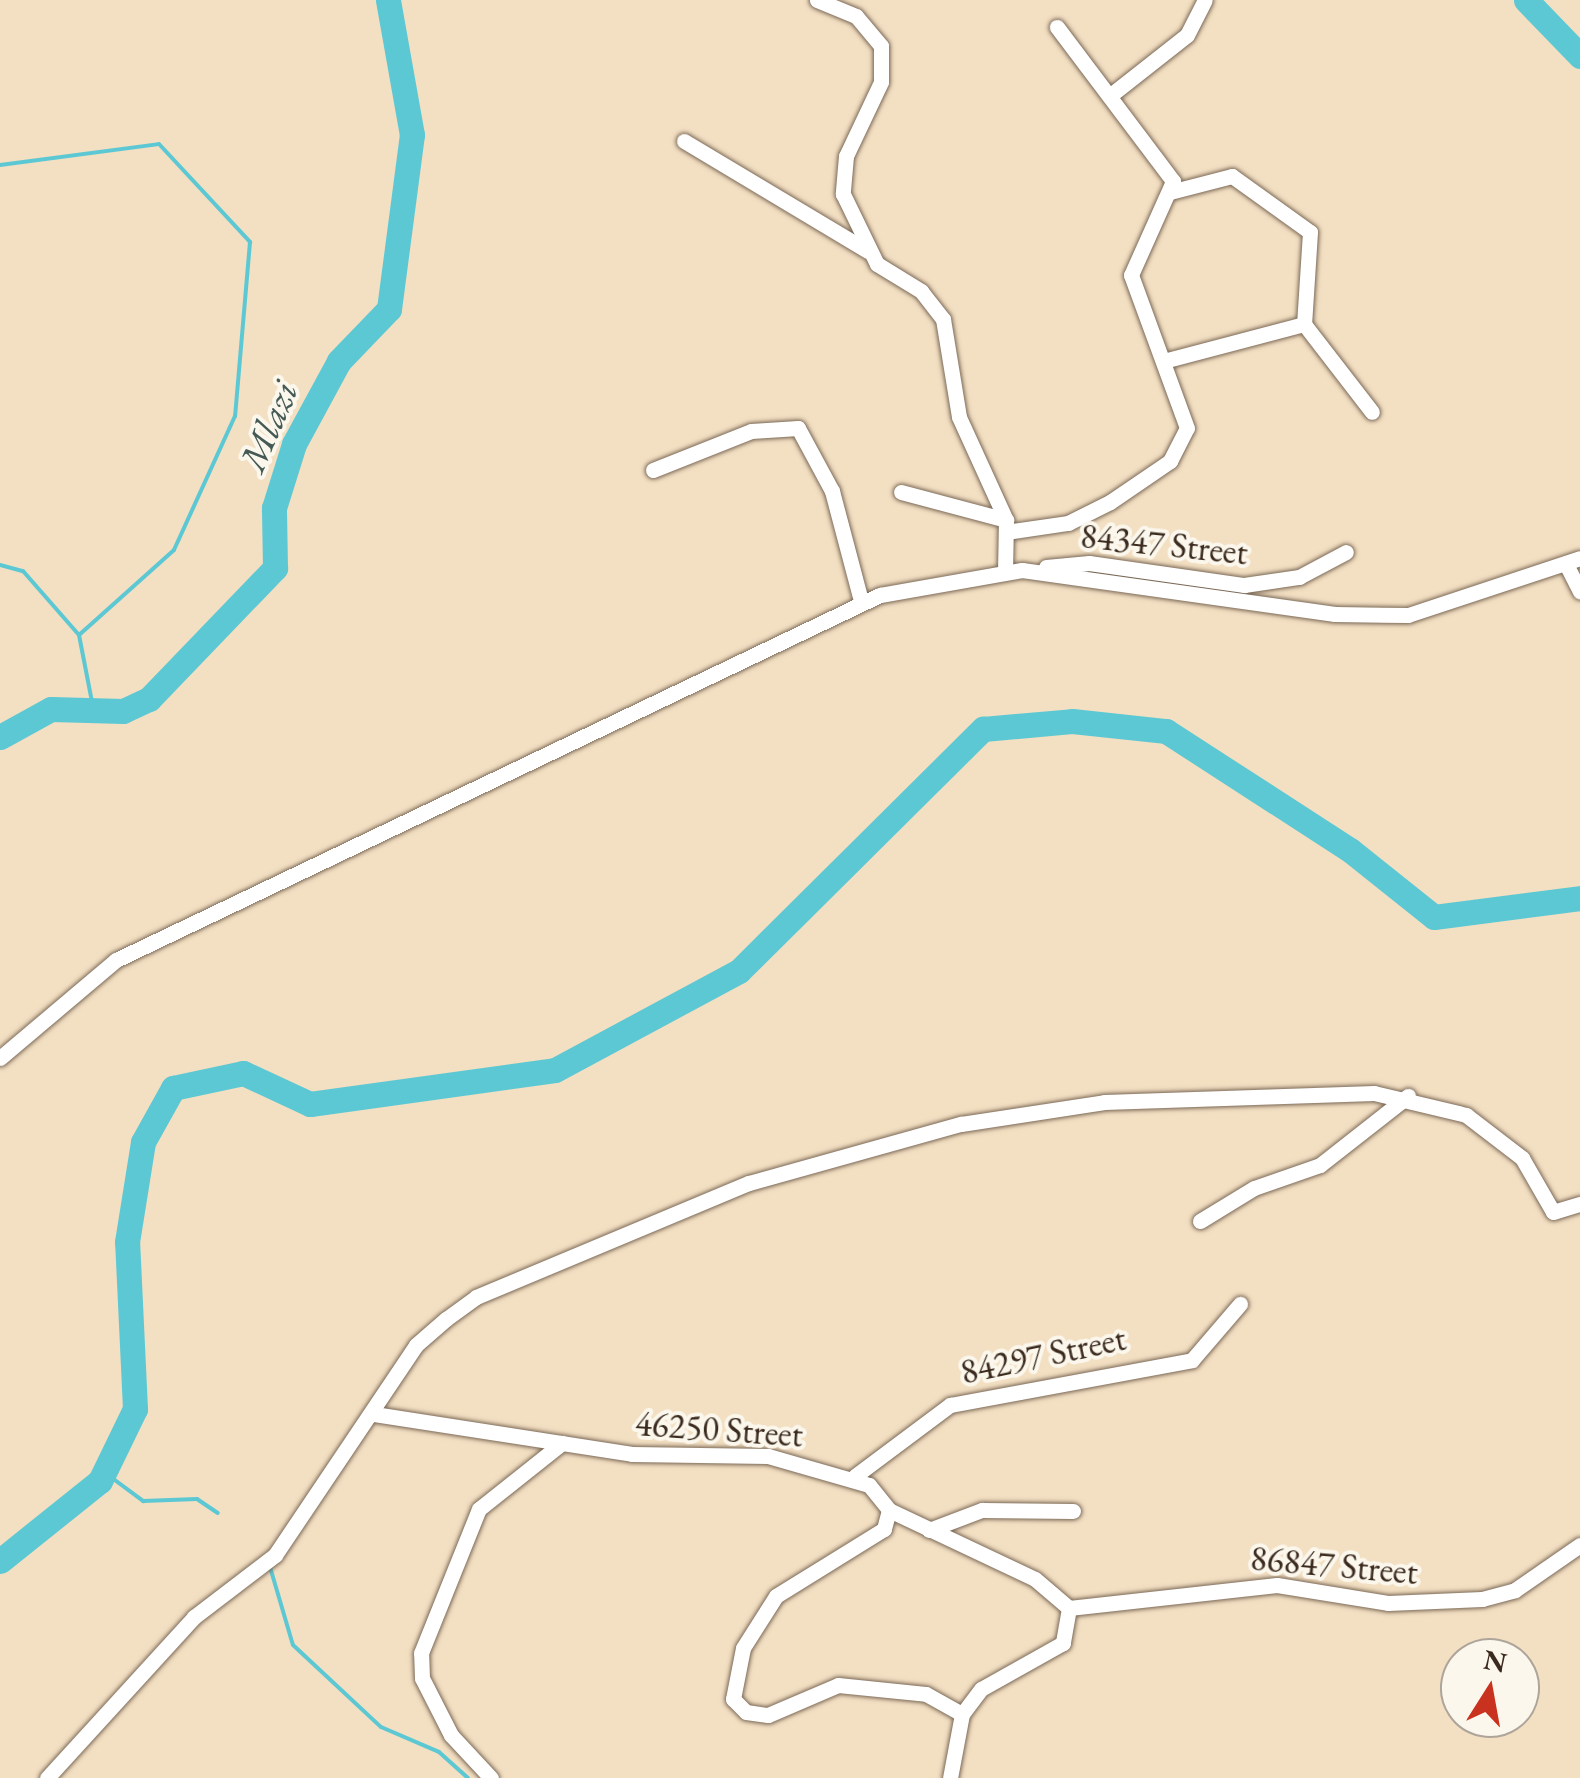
<!DOCTYPE html>
<style>
body{margin:0}
#map{position:relative;width:1580px;height:1778px;overflow:hidden;background:#f3dfc2;font-family:"EB Garamond",serif}
div>[style]{position:absolute}
.stream>*{height:4px;margin:-2px;padding:0 2px;transform-origin:2px;border-radius:2px;background:#5cc8d4}
.river>*{height:25px;margin:-12.5px;padding:0 12.5px;transform-origin:12.5px;border-radius:12.5px;background:#5cc8d4}
.roads{filter:drop-shadow(0 0 2px #7b6957) drop-shadow(0 0 2px #7b6957)}
.minor>*{height:15px;margin:-7.5px;padding:0 7.5px;transform-origin:7.5px;border-radius:7.5px;background:#fff}
span{translate:-50% -50%;white-space:nowrap;text-align:center;line-height:1.15;-webkit-text-stroke:8px #fbf7ec;paint-order:stroke}
.street-label{font-size:35px;color:#3b2a1e}
.water-label{font-size:38px;color:#455955;font-style:italic}
.north{position:absolute;left:1440px;top:1638px;width:100px;height:100px;box-sizing:border-box;background:#fbf7ec;border:2px solid #aea59a;border-radius:50%;rotate:11deg;font-size:28px;font-weight:700;line-height:40px;text-align:center;color:#3b2a1e}
.north::after{content:'';display:block;margin:auto;width:35px;height:45px;background:#c8321e;clip-path:polygon(50% 0,100% 100%,50% 72%,0 100%)}
</style>
<div id="map">
<div class="stream">
<i style="left:0;top:165px;width:160px;rotate:-7.5deg"></i>
<i style="left:159px;top:144px;width:134px;rotate:47.1deg"></i>
<i style="left:250px;top:242px;width:175px;rotate:94.9deg"></i>
<i style="left:235px;top:416px;width:147px;rotate:114.5deg"></i>
<i style="left:174px;top:550px;width:127px;rotate:138.2deg"></i>
<i style="left:0;top:565px;width:24px;rotate:15deg"></i>
<i style="left:23px;top:571px;width:85px;rotate:48.8deg"></i>
<i style="left:79px;top:635px;width:73px;rotate:79deg"></i>
<i style="left:104px;top:1472px;width:49px;rotate:36.6deg"></i>
<i style="left:143px;top:1501px;width:54px;rotate:-2.1deg"></i>
<i style="left:197px;top:1499px;width:25px;rotate:34deg"></i>
<i style="left:270px;top:1567px;width:81px;rotate:73.6deg"></i>
<i style="left:293px;top:1645px;width:120px;rotate:43deg"></i>
<i style="left:381px;top:1727px;width:63px;rotate:23.3deg"></i>
<i style="left:439px;top:1752px;width:39px;rotate:42deg"></i>
</div>
<div class="river">
<i style="left:1526px;top:0;width:78px;rotate:46deg"></i>
<i style="left:0;top:737px;width:58px;rotate:-28.8deg"></i>
<i style="left:51px;top:709px;width:72px;rotate:1.6deg"></i>
<i style="left:123px;top:711px;width:29px;rotate:-25deg"></i>
<i style="left:149px;top:699px;width:182px;rotate:-46.1deg"></i>
<i style="left:275px;top:568px;width:60px;rotate:-91deg"></i>
<i style="left:274px;top:508px;width:67px;rotate:-72.6deg"></i>
<i style="left:294px;top:444px;width:94px;rotate:-61.5deg"></i>
<i style="left:339px;top:361px;width:72px;rotate:-46.1deg"></i>
<i style="left:389px;top:309px;width:176px;rotate:-82.5deg"></i>
<i style="left:412px;top:135px;width:137px;rotate:-100.1deg"></i>
<i style="left:0;top:1561px;width:128px;rotate:-38.7deg"></i>
<i style="left:100px;top:1481px;width:80px;rotate:-64.1deg"></i>
<i style="left:135px;top:1409px;width:167px;rotate:-92.7deg"></i>
<i style="left:127px;top:1242px;width:101px;rotate:-80.9deg"></i>
<i style="left:143px;top:1142px;width:62px;rotate:-60.9deg"></i>
<i style="left:173px;top:1088px;width:72px;rotate:-12.1deg"></i>
<i style="left:243px;top:1073px;width:74px;rotate:24.8deg"></i>
<i style="left:310px;top:1104px;width:247px;rotate:-7.9deg"></i>
<i style="left:555px;top:1070px;width:209px;rotate:-28.3deg"></i>
<i style="left:739px;top:971px;width:344px;rotate:-44.8deg"></i>
<i style="left:983px;top:729px;width:89px;rotate:-5.1deg"></i>
<i style="left:1072px;top:721px;width:95px;rotate:6.1deg"></i>
<i style="left:1166px;top:731px;width:219px;rotate:32.9deg"></i>
<i style="left:1350px;top:850px;width:107px;rotate:38.6deg"></i>
<i style="left:1434px;top:917px;width:147px;rotate:-7.4deg"></i>
</div>
<div class="roads">
<div class="minor">
<i style="left:817px;top:0;width:42px;rotate:22.3deg"></i>
<i style="left:856px;top:16px;width:39px;rotate:50deg"></i>
<i style="left:881px;top:46px;width:36px;rotate:90deg"></i>
<i style="left:881px;top:82px;width:82px;rotate:115.3deg"></i>
<i style="left:846px;top:156px;width:38px;rotate:95deg"></i>
<i style="left:843px;top:194px;width:78px;rotate:64.1deg"></i>
<i style="left:877px;top:264px;width:52px;rotate:31.5deg"></i>
<i style="left:921px;top:291px;width:36px;rotate:52deg"></i>
<i style="left:943px;top:319px;width:99px;rotate:80.7deg"></i>
<i style="left:959px;top:417px;width:113px;rotate:65.5deg"></i>
<i style="left:1006px;top:520px;width:51px;rotate:91.1deg"></i>
<i style="left:1112px;top:94px;width:95px;rotate:-38.2deg"></i>
<i style="left:1187px;top:35px;width:39px;rotate:-63deg"></i>
<i style="left:684px;top:141px;width:214px;rotate:30.9deg"></i>
<i style="left:1170px;top:192px;width:64px;rotate:-14.5deg"></i>
<i style="left:1232px;top:176px;width:96px;rotate:35.7deg"></i>
<i style="left:1310px;top:232px;width:92px;rotate:93.7deg"></i>
<i style="left:1304px;top:324px;width:111px;rotate:52.3deg"></i>
<i style="left:1167px;top:360px;width:142px;rotate:-14.7deg"></i>
<i style="left:653px;top:470px;width:105px;rotate:-21.7deg"></i>
<i style="left:751px;top:431px;width:47px;rotate:-3.7deg"></i>
<i style="left:798px;top:428px;width:72px;rotate:61.6deg"></i>
<i style="left:832px;top:491px;width:114px;rotate:75.2deg"></i>
<i style="left:901px;top:492px;width:109px;rotate:14.9deg"></i>
<i style="left:1006px;top:532px;width:63px;rotate:-8.3deg"></i>
<i style="left:1068px;top:523px;width:47px;rotate:-26.6deg"></i>
<i style="left:1110px;top:502px;width:73px;rotate:-34.3deg"></i>
<i style="left:1170px;top:461px;width:37px;rotate:-63deg"></i>
<i style="left:1187px;top:428px;width:163px;rotate:-110.1deg"></i>
<i style="left:1131px;top:275px;width:103px;rotate:-65.9deg"></i>
<i style="left:1173px;top:181px;width:193px;rotate:-127deg"></i>
<i style="left:1566px;top:564px;width:31px;rotate:63deg"></i>
<i style="left:1046px;top:567px;width:43px;rotate:-5.3deg"></i>
<i style="left:1089px;top:563px;width:157px;rotate:8.1deg"></i>
<i style="left:1244px;top:585px;width:56px;rotate:-8.3deg"></i>
<i style="left:1299px;top:577px;width:53px;rotate:-28deg"></i>
<i style="left:0;top:1058px;width:152px;rotate:-40.2deg"></i>
<i style="left:116px;top:960px;width:847px;rotate:-25.54deg"></i>
<i style="left:880px;top:595px;width:144px;rotate:-10deg"></i>
<i style="left:1022px;top:570px;width:316px;rotate:8deg"></i>
<i style="left:1335px;top:614px;width:73px;rotate:0.8deg"></i>
<i style="left:1408px;top:615px;width:181px;rotate:-18.3deg"></i>
<i style="left:1200px;top:1221px;width:63px;rotate:-31.4deg"></i>
<i style="left:1254px;top:1188px;width:70px;rotate:-19.2deg"></i>
<i style="left:1320px;top:1165px;width:112px;rotate:-38.1deg"></i>
<i style="left:374px;top:1414px;width:261px;rotate:8.8deg"></i>
<i style="left:632px;top:1454px;width:136px;rotate:0.8deg"></i>
<i style="left:768px;top:1456px;width:105px;rotate:16deg"></i>
<i style="left:869px;top:1485px;width:32px;rotate:51deg"></i>
<i style="left:889px;top:1510px;width:20px;rotate:105deg"></i>
<i style="left:884px;top:1529px;width:127px;rotate:148.2deg"></i>
<i style="left:776px;top:1596px;width:62px;rotate:122.4deg"></i>
<i style="left:743px;top:1648px;width:52px;rotate:101.1deg"></i>
<i style="left:733px;top:1699px;width:18px;rotate:45deg"></i>
<i style="left:746px;top:1712px;width:22px;rotate:8deg"></i>
<i style="left:768px;top:1715px;width:76px;rotate:-23.2deg"></i>
<i style="left:838px;top:1685px;width:88px;rotate:5.8deg"></i>
<i style="left:926px;top:1694px;width:41px;rotate:29.1deg"></i>
<i style="left:962px;top:1714px;width:65px;rotate:100.6deg"></i>
<i style="left:855px;top:1476px;width:119px;rotate:-36.8deg"></i>
<i style="left:950px;top:1405px;width:246px;rotate:-10.5deg"></i>
<i style="left:1192px;top:1360px;width:74px;rotate:-49.4deg"></i>
<i style="left:889px;top:1510px;width:161px;rotate:25.3deg"></i>
<i style="left:1035px;top:1579px;width:45px;rotate:40.5deg"></i>
<i style="left:1069px;top:1608px;width:36px;rotate:100deg"></i>
<i style="left:1063px;top:1643px;width:94px;rotate:150.7deg"></i>
<i style="left:981px;top:1689px;width:31px;rotate:127deg"></i>
<i style="left:929px;top:1530px;width:57px;rotate:-20.7deg"></i>
<i style="left:982px;top:1510px;width:91px;rotate:0.6deg"></i>
<i style="left:1069px;top:1608px;width:209px;rotate:-6.3deg"></i>
<i style="left:1277px;top:1585px;width:112px;rotate:9.2deg"></i>
<i style="left:1388px;top:1603px;width:94px;rotate:-2.4deg"></i>
<i style="left:1482px;top:1599px;width:34px;rotate:-15deg"></i>
<i style="left:1515px;top:1590px;width:79px;rotate:-34.7deg"></i>
<i style="left:47px;top:1778px;width:218px;rotate:-47.6deg"></i>
<i style="left:194px;top:1617px;width:102px;rotate:-37.4deg"></i>
<i style="left:275px;top:1555px;width:253px;rotate:-56.1deg"></i>
<i style="left:416px;top:1345px;width:40px;rotate:-41deg"></i>
<i style="left:446px;top:1319px;width:37px;rotate:-36deg"></i>
<i style="left:476px;top:1297px;width:296px;rotate:-22.7deg"></i>
<i style="left:749px;top:1183px;width:220px;rotate:-15.6deg"></i>
<i style="left:961px;top:1124px;width:145px;rotate:-8.7deg"></i>
<i style="left:1104px;top:1102px;width:270px;rotate:-1.9deg"></i>
<i style="left:1374px;top:1093px;width:95px;rotate:13.4deg"></i>
<i style="left:1466px;top:1115px;width:71px;rotate:37.5deg"></i>
<i style="left:1522px;top:1158px;width:62px;rotate:60.1deg"></i>
<i style="left:1553px;top:1212px;width:28px;rotate:-17deg"></i>
<i style="left:491px;top:1778px;width:59px;rotate:-132.9deg"></i>
<i style="left:451px;top:1735px;width:64px;rotate:-117deg"></i>
<i style="left:422px;top:1678px;width:25px;rotate:-92deg"></i>
<i style="left:421px;top:1653px;width:155px;rotate:-68.1deg"></i>
<i style="left:479px;top:1509px;width:106px;rotate:-38.5deg"></i>
</div>
</div>
<div class="street-label">
<span style="left:1164px;top:544px;rotate:6deg">84347 Street</span>
<span style="left:1043px;top:1355px;rotate:-12deg">84297 Street</span>
<span style="left:719px;top:1429px;rotate:4deg">46250 Street</span>
<span style="left:1334px;top:1565px;rotate:5deg">86847 Street</span>
</div>
<div class="water-label">
<span style="left:268px;top:426px;rotate:-67deg">Mlazi</span>
</div>
<div class="north">N</div>
</div>
